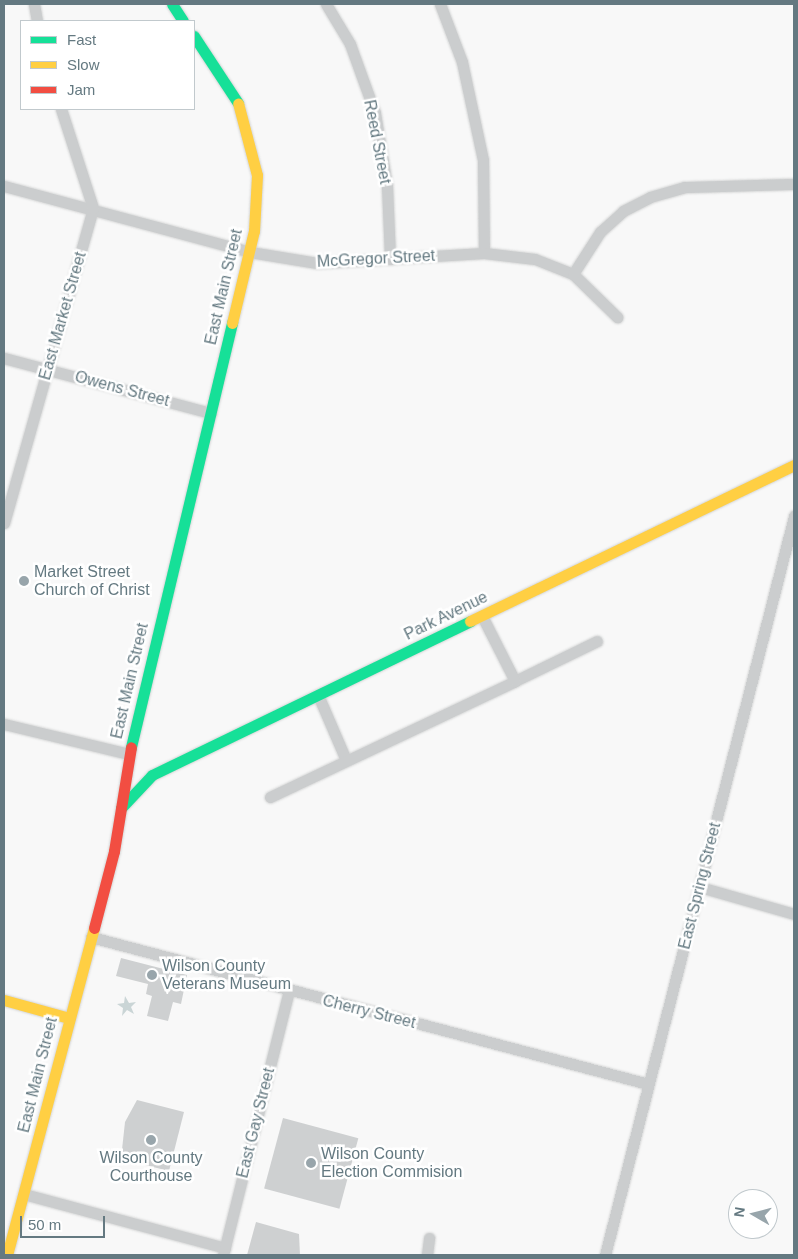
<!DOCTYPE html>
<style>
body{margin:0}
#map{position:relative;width:798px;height:1259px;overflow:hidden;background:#f8f8f8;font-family:Arial,sans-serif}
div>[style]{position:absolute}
.water>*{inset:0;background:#cad5d6}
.building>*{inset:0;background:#ced0d1;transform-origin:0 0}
.roads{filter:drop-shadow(0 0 1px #d4d5d5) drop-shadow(0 0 1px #d4d5d5)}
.street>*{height:11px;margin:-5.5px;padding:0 5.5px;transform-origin:5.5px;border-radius:5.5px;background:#cbcdce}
.fast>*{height:11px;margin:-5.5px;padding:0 5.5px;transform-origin:5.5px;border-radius:5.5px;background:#16e098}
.slow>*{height:11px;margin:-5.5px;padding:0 5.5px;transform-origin:5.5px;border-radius:5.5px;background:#ffcf43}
.jam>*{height:11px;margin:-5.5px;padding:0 5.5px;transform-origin:5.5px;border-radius:5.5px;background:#f24e42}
.dots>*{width:14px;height:14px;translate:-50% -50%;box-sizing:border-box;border:2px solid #fff;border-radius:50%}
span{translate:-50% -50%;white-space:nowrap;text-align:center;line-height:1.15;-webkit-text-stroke:5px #fff;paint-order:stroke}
.street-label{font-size:16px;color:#647981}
.poi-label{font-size:16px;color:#647981}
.left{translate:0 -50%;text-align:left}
.frame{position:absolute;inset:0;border:5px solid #647981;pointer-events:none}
.legend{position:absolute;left:20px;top:20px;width:175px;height:90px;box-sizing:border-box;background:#fff;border:1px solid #c1c9cd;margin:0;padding:6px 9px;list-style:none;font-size:15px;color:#647981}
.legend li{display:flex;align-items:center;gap:10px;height:25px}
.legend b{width:25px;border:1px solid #c1c9cd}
.north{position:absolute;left:728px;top:1189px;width:50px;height:50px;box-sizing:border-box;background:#fff;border:1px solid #c1c9cd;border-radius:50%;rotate:278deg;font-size:14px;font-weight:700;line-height:20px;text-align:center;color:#647981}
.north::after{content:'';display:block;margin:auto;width:18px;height:22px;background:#98a5ab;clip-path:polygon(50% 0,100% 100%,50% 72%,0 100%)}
.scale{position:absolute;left:20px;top:1216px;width:85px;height:22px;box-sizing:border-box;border:2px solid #647981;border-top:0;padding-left:6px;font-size:15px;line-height:18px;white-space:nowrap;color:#647981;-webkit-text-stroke:4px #fff;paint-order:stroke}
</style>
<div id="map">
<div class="water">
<i style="clip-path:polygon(125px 996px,129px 1003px,136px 1002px,131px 1007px,134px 1014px,127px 1010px,122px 1016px,123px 1008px,117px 1004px,124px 1003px)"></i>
</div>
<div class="building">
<i style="clip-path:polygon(121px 958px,187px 975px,181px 1004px,173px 1002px,168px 1021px,147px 1016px,152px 996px,146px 994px,148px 984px,116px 976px)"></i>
<i style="clip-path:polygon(137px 1100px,184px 1112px,169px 1171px,121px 1159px,125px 1122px)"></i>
<i style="left:283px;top:1118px;width:78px;height:73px;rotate:15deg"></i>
<i style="clip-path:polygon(256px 1222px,299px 1234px,300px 1255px,247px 1255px)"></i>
</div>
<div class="roads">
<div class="street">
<i style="left:34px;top:4px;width:17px;rotate:80deg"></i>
<i style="left:326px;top:4px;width:47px;rotate:59deg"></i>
<i style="left:350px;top:44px;width:73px;rotate:70.1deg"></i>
<i style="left:375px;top:113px;width:74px;rotate:80.7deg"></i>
<i style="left:387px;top:186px;width:73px;rotate:87.6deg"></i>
<i style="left:440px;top:4px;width:62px;rotate:69.2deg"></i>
<i style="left:462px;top:62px;width:100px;rotate:77.9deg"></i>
<i style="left:483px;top:160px;width:93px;rotate:89.4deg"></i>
<i style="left:4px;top:186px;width:255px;rotate:15deg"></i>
<i style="left:250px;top:252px;width:68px;rotate:9.3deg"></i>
<i style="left:317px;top:263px;width:167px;rotate:-3.4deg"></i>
<i style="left:484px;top:253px;width:51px;rotate:6.7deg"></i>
<i style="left:535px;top:259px;width:41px;rotate:21.5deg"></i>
<i style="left:573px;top:274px;width:62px;rotate:44.3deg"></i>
<i style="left:573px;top:274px;width:50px;rotate:-57.3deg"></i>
<i style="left:600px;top:232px;width:31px;rotate:-42deg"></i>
<i style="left:623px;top:211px;width:30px;rotate:-27deg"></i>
<i style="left:650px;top:197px;width:35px;rotate:-16deg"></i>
<i style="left:684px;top:187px;width:110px;rotate:-1.6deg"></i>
<i style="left:4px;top:358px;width:214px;rotate:14.9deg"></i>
<i style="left:4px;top:523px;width:327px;rotate:-74.2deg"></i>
<i style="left:93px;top:208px;width:104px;rotate:-107.9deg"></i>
<i style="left:515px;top:681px;width:91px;rotate:-26deg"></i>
<i style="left:318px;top:695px;width:71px;rotate:66.7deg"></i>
<i style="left:4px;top:724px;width:129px;rotate:13.5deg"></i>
<i style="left:270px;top:797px;width:271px;rotate:-25.3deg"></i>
<i style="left:515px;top:681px;width:73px;rotate:-116.9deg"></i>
<i style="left:700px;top:887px;width:98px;rotate:16deg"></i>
<i style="left:91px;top:937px;width:576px;rotate:14.78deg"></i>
<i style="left:24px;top:1194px;width:208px;rotate:15deg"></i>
<i style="left:223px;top:1255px;width:272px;rotate:-76deg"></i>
<i style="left:427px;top:1255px;width:17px;rotate:-83deg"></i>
<i style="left:605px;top:1255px;width:763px;rotate:-75.65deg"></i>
</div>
<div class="fast">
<i style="left:172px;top:4px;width:20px;rotate:57deg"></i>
<i style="left:194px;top:36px;width:80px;rotate:56.7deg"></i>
<i style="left:131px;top:747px;width:436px;rotate:-76.6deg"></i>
<i style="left:121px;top:808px;width:45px;rotate:-46.8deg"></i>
<i style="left:152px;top:775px;width:353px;rotate:-25.8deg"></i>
</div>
<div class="slow">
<i style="left:232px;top:323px;width:95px;rotate:-76.6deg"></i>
<i style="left:254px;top:231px;width:56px;rotate:-86.9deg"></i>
<i style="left:257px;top:175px;width:74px;rotate:-104.8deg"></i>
<i style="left:470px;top:621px;width:360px;rotate:-25.7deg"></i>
<i style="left:4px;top:1000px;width:67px;rotate:15.5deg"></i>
<i style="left:7px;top:1255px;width:338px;rotate:-75.1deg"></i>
</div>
<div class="jam">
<i style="left:94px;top:928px;width:80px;rotate:-75.4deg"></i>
<i style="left:114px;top:851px;width:105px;rotate:-80.7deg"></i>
</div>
</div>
<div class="dots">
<i style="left:24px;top:581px;background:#98a5ab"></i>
<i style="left:152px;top:975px;background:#98a5ab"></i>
<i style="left:151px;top:1140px;background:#98a5ab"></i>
<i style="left:311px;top:1163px;background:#98a5ab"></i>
</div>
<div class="street-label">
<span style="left:377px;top:142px;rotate:79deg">Reed Street</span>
<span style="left:376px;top:259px;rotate:-3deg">McGregor Street</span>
<span style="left:224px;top:287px;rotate:-77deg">East Main Street</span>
<span style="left:63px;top:316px;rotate:-74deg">East Market Street</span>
<span style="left:122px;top:389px;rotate:15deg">Owens Street</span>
<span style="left:446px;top:616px;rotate:-26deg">Park Avenue</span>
<span style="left:130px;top:681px;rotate:-77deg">East Main Street</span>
<span style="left:700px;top:886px;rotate:-76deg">East Spring Street</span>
<span style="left:369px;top:1012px;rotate:14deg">Cherry Street</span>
<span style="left:38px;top:1075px;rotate:-76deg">East Main Street</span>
<span style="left:256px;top:1123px;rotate:-76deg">East Gay Street</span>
</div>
<div class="poi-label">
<span class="left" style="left:34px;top:581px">Market Street<br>Church of Christ</span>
<span class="left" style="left:162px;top:975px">Wilson County<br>Veterans Museum</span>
<span class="left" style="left:321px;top:1163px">Wilson County<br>Election Commision</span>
<span style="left:151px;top:1167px">Wilson County<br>Courthouse</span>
</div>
<div class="frame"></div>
<ul class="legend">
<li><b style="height:6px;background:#16e098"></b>Fast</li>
<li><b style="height:6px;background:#ffcf43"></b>Slow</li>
<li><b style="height:6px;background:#f24e42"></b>Jam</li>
</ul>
<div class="north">N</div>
<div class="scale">50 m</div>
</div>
